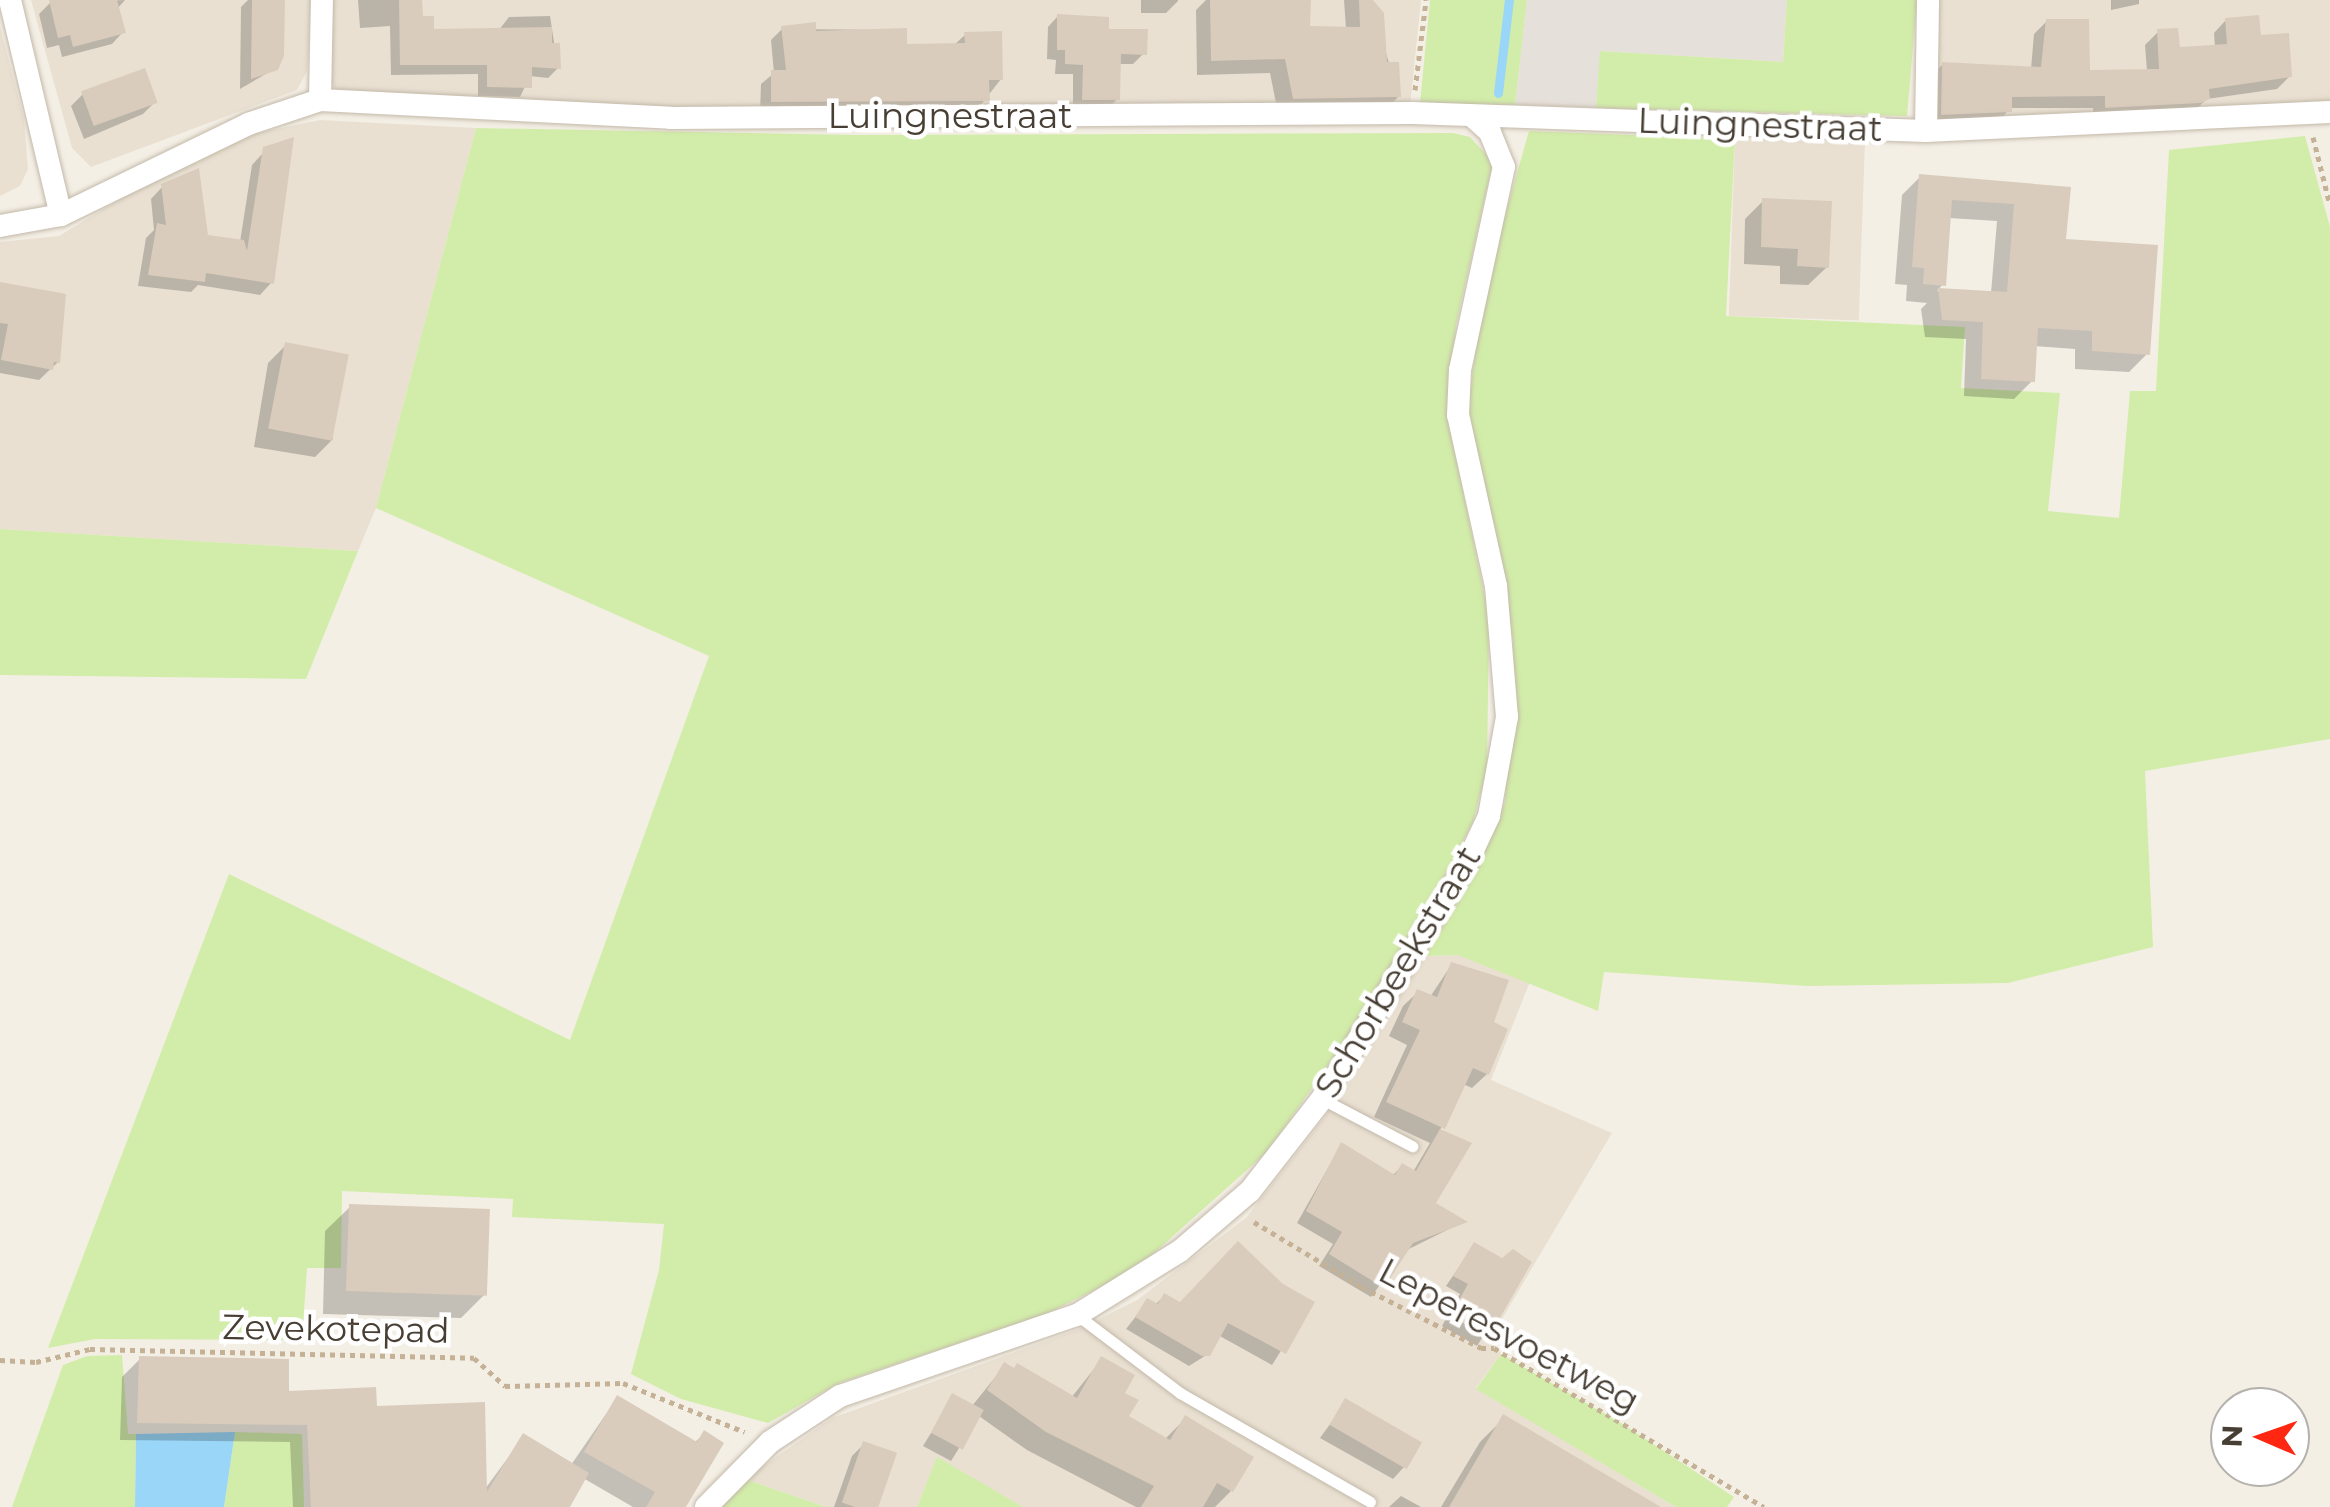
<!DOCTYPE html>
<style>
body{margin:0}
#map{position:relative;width:2330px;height:1507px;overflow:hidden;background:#f4efe5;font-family:Montserrat,sans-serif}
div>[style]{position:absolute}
.residential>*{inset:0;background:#e9e0d2;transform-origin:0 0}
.industrial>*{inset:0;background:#e6e0da}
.green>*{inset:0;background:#d2eda9}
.water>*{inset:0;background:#9ad6f7}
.shadow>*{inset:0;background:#0003}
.stream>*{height:9px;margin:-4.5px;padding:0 4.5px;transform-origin:4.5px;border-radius:4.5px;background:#9ad6f7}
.building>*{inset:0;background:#daccbc;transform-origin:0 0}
.path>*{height:5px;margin-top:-2.5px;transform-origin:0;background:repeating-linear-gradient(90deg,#c4b196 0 5px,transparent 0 10px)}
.roads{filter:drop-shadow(0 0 2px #c3b9a9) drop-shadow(0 0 2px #c3b9a9)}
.lane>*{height:11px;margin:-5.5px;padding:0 5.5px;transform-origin:5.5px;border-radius:5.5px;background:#fff}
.street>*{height:22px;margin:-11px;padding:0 11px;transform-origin:11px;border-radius:11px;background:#fff}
span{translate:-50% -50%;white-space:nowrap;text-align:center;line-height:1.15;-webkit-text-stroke:9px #fff;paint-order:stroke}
.street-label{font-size:35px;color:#473e34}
.north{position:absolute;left:2210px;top:1387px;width:100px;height:100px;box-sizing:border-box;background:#fff;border:2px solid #b5b2ae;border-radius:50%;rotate:272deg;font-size:28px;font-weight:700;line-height:40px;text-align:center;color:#473e34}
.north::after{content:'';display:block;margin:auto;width:35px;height:45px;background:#ff2711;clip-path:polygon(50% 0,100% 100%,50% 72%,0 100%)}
</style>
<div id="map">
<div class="residential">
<i style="clip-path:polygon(31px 0,311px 0,307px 71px,297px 90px,91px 167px,72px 148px)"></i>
<i style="clip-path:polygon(330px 0,1421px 0,1410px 106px,747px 110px,337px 91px,330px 80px)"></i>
<i style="clip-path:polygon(1935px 0,2330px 0,2330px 102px,1933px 122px)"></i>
<i style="clip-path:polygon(0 26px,24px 120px,28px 169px,20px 186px,0 196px)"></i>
<i style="clip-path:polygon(320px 120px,476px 128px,376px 508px,358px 551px,0 529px,0 242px,59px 236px,174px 166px,257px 133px)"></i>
<i style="left:1735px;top:139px;width:130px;height:177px;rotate:2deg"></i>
<i style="clip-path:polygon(1458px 955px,1531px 979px,1491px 1080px,1612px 1133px,1490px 1339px,1501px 1354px,1476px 1388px,1676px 1507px,1023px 1507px,937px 1458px,917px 1507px,826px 1507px,745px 1479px,832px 1418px,1079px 1329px,1137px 1300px,1246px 1218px,1342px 1095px,1425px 956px)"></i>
</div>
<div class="industrial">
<i style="clip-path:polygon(1527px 0,1787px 0,1783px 62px,1601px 51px,1596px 108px,1515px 105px)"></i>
</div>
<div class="green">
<i style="clip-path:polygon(1430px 0,1527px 0,1515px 105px,1420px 104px)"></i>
<i style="clip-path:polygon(1787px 0,1917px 0,1907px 116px,1596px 108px,1600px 51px,1783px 62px)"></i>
<i style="clip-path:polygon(476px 128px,853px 135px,1453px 133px,1470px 137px,1493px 162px,1456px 325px,1447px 414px,1489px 617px,1487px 768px,1473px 822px,1440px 884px,1345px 1041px,1267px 1152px,1135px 1270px,1046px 1314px,839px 1383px,768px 1423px,681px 1399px,631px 1374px,659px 1270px,664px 1224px,512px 1217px,513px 1199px,342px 1191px,341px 1268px,307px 1268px,302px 1340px,95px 1339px,48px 1348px,229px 874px,570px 1040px,709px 656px,376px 508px)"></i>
<i style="clip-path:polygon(1529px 131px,1735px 139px,1726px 316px,1965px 327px,1961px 388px,2060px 393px,2048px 511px,2119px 518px,2130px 391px,2156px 391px,2169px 150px,2305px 136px,2330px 227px,2330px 739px,2145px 771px,2153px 947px,2008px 983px,1808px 986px,1604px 972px,1598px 1011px,1458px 955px,1425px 956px,1475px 875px,1505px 802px,1513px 640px,1468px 405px,1485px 286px)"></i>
<i style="clip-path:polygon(0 529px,358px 551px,306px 679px,0 675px)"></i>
<i style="clip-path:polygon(1501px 1354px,1621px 1423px,1734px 1497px,1727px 1507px,1676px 1507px,1476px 1389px)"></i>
<i style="clip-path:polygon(122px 1355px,128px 1434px,136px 1434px,135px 1507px,12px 1507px,63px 1365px,87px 1356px)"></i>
<i style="clip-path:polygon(235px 1432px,302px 1434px,304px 1507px,224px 1507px)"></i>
<i style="clip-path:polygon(937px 1457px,1023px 1507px,917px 1507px)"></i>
<i style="clip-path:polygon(745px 1479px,826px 1507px,719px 1507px)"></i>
</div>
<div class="water">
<i style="clip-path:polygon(235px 1432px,224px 1507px,135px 1507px,136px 1434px)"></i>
</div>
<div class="shadow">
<i style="clip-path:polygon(125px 0,117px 9px,123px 32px,112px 44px,62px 57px,59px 45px,47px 48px,39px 14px,50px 3px)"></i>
<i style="clip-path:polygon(248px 0,283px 0,276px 68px,240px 89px,241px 7px)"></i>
<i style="clip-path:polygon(358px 0,419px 0,421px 18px,432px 31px,499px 30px,509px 17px,550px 16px,558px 68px,548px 78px,530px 76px,520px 97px,478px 96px,478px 74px,391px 75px,390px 26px,360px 28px)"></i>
<i style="clip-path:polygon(1141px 0,1178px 0,1178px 1px,1166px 13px,1141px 13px)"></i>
<i style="clip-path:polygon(1206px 0,1308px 0,1308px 29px,1346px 29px,1344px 0,1370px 0,1399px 96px,1384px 111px,1278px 113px,1270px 73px,1197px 75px,1196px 10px)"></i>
<i style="clip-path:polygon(2111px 0,2139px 0,2139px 4px,2111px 10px)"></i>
<i style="clip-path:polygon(1058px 16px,1106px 32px,1144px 53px,1133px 64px,1118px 64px,1117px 99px,1107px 110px,1073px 110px,1073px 74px,1055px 74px,1056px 60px,1047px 59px,1048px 27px)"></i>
<i style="clip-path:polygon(2226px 20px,2258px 38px,2290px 76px,2277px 89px,2207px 99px,2194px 111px,2093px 119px,2093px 108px,2010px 108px,1997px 124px,1930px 127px,1930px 77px,1943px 64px,2031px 69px,2034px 34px,2047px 21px,2087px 73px,2147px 71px,2145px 45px,2158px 32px,2178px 49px,2215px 47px,2214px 33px)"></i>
<i style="clip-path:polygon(782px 29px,904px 30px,905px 47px,954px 45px,966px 34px,1001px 79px,976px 111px,760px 113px,761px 84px,774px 73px,771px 40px)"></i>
<i style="clip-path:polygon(83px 94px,155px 102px,143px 114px,84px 139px,71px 106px)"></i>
<i style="clip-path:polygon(264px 152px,271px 283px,260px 295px,198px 285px,191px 292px,138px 286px,146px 238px,154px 230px,151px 199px,163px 186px,206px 238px,240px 242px,252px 165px)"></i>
<i style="clip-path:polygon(evenodd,1920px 177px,2068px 190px,2063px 242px,2147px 354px,2129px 372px,2075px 369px,2075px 349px,2034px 346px,2032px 381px,2014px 399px,1964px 396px,1966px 339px,1925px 337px,1921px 309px,1927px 303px,1906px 301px,1907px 285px,1895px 284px,1902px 195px,1920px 177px,1949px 218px,1997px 221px,1991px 293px,1937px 291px,1943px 284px,1949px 218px)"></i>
<i style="clip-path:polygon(1763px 201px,1827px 267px,1808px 285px,1780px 284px,1780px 266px,1744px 264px,1745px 219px)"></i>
<i style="clip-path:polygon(0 288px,58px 362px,39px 380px,0 373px)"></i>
<i style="clip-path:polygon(286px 345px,333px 439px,315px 457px,254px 447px,268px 363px)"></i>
<i style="clip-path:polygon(1452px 964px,1491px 1023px,1487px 1074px,1472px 1088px,1463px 1084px,1439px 1132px,1432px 1204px,1463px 1222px,1405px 1251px,1371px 1297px,1319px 1266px,1333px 1244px,1297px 1223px,1341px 1145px,1392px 1176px,1402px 1166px,1413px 1172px,1430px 1143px,1374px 1117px,1407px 1045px,1389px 1036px,1403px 1006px,1418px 992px,1430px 997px)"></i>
<i style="clip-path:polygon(350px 1207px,485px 1294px,461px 1318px,323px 1314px,325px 1231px)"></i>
<i style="clip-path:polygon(1474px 1245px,1502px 1261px,1529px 1263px,1477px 1346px,1442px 1326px,1460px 1294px,1446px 1286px)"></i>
<i style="clip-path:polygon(1164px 1296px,1180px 1305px,1311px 1303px,1272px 1365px,1218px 1335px,1208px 1354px,1189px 1366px,1126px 1329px,1148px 1301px,1155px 1305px)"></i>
<i style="clip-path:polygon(140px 1359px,375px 1409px,485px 1489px,524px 1436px,571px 1465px,617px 1398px,694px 1443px,704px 1434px,683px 1507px,633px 1507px,583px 1478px,568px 1507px,293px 1507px,290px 1442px,120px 1440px,122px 1377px)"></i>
<i style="clip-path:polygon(1102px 1359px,1126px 1417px,1165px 1439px,1185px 1419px,1231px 1491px,1215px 1507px,1136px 1507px,1027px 1450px,979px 1416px,951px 1461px,923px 1446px,953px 1397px,972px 1406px,1005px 1365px,1071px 1398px)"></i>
<i style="clip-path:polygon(1346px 1402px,1404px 1467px,1393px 1479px,1320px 1438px)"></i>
<i style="clip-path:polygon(1504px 1418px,1656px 1507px,1441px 1507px,1480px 1442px)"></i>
<i style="clip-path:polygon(864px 1444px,894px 1455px,875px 1507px,834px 1507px,852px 1456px)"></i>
<i style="clip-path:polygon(1401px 1496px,1421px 1507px,1389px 1507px)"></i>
</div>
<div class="stream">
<i style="left:1498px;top:93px;width:94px;rotate:-83.3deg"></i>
</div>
<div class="building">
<i style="clip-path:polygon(49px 0,117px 0,126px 33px,73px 47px,70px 35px,58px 38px)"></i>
<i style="clip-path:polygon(252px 0,285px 0,284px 56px,278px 70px,251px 79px)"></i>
<i style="clip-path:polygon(399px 0,422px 0,423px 16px,434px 16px,434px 29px,552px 27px,552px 43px,560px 43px,561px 69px,532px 67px,532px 88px,487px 87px,487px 65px,400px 65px)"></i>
<i style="clip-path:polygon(1210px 0,1311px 0,1310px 26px,1360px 27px,1359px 0,1373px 0,1384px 13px,1387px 62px,1399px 62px,1401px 97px,1293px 99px,1285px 59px,1211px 61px)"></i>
<i style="clip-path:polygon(1057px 14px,1109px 17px,1109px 29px,1148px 29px,1147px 55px,1121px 54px,1120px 100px,1082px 100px,1083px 65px,1065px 64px,1065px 50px,1057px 50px)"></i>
<i style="clip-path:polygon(2259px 15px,2261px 35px,2289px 33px,2292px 77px,2209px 89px,2210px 99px,2201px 103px,2105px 108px,2105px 96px,2012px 97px,2012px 112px,1941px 115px,1942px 62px,2041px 67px,2046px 19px,2089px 19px,2090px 70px,2159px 69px,2157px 29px,2178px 28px,2180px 47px,2227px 44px,2225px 18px)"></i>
<i style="clip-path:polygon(816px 22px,816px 31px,907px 28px,907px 44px,965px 43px,964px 32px,1002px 31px,1003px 80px,989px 80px,990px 101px,771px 102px,771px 70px,786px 70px,781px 26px)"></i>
<i style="left:145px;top:68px;width:37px;height:68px;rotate:70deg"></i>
<i style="clip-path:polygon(294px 137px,274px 284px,206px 273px,205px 282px,148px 275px,157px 223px,166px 225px,161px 184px,199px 168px,208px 235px,244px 240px,247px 251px,263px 147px)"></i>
<i style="clip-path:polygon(1919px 174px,2071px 187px,2066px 239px,2158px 245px,2150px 355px,2092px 351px,2092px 331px,2038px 328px,2035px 382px,1981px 379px,1983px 322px,1942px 320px,1938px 288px,2007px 292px,2014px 204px,1952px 200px,1946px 286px,1923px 284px,1924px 268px,1912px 267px)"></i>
<i style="clip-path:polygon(1762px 198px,1832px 201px,1829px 268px,1797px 266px,1798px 249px,1761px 247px)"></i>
<i style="clip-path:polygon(0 282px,66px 294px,60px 363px,54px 362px,53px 370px,1px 360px,8px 324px,0 323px)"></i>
<i style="left:285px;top:342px;width:65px;height:88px;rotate:11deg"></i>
<i style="clip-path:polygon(1451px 962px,1509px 980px,1494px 1022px,1508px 1029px,1489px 1075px,1473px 1068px,1445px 1129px,1386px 1102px,1420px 1030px,1402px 1022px,1417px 989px,1437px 997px)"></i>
<i style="clip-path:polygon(1440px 1129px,1472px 1143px,1436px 1203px,1468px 1222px,1413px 1243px,1384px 1288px,1329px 1254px,1342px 1232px,1306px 1211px,1341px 1142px,1395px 1175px,1402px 1163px,1416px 1171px)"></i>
<i style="left:349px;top:1204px;width:141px;height:87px;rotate:2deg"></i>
<i style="clip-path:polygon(1238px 1241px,1283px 1284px,1315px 1302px,1286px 1354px,1228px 1323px,1210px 1356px,1202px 1356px,1135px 1317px,1147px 1298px,1158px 1304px,1164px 1293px,1180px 1302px)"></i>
<i style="clip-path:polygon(1474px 1242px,1502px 1258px,1513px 1249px,1532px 1262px,1489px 1337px,1450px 1316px,1468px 1284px,1453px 1276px)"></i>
<i style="clip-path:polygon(139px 1356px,289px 1359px,289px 1391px,376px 1387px,377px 1406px,485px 1402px,487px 1492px,523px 1433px,589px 1473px,570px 1507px,311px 1507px,307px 1425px,137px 1423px)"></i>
<i style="clip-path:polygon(1101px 1356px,1135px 1375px,1125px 1393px,1139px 1400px,1129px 1416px,1170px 1440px,1185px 1415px,1254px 1457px,1233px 1492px,1217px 1483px,1203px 1507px,1141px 1507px,1154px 1486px,1046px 1432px,987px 1390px,1004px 1362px,1014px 1368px,1017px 1363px,1077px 1398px)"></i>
<i style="left:952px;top:1393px;width:36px;height:45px;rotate:28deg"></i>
<i style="clip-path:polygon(617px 1395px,697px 1442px,704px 1430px,724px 1443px,686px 1507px,646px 1507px,655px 1492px,584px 1452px)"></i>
<i style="left:1345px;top:1398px;width:89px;height:31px;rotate:30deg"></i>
<i style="clip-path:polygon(1503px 1414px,1661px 1507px,1449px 1507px)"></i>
<i style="left:863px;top:1441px;width:36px;height:65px;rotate:19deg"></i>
</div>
<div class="path">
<i style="left:1415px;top:90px;width:91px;rotate:-83deg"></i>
<i style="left:2313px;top:137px;width:70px;rotate:76deg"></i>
<i style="left:1254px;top:1222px;width:126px;rotate:31deg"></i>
<i style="left:1362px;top:1287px;width:134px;rotate:27.1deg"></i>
<i style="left:1481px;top:1348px;width:13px"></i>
<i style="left:1494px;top:1348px;width:313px;rotate:30.5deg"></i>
<i style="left:0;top:1360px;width:36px;rotate:3deg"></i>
<i style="left:36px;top:1362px;width:56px;rotate:-13.5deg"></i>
<i style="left:90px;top:1349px;width:384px;rotate:1.3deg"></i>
<i style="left:474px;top:1358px;width:42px;rotate:42.1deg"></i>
<i style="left:505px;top:1386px;width:118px;rotate:-1.5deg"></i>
<i style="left:623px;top:1383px;width:131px;rotate:21.9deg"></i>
</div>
<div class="roads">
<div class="lane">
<i style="left:1322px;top:1099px;width:102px;rotate:27.6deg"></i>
<i style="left:1077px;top:1315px;width:129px;rotate:37.1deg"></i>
<i style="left:1180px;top:1393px;width:219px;rotate:29.8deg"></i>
</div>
<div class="street">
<i style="left:10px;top:0;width:221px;rotate:76.7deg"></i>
<i style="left:320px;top:100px;width:100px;rotate:-88.9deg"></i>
<i style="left:1926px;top:131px;width:131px;rotate:-89.1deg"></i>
<i style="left:0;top:226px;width:62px;rotate:-10.2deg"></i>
<i style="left:61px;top:215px;width:208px;rotate:-25.9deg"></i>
<i style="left:248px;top:124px;width:76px;rotate:-18.4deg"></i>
<i style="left:320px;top:100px;width:351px;rotate:2.9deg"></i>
<i style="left:671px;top:118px;width:741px;rotate:-0.39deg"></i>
<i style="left:1412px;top:113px;width:514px;rotate:2.01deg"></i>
<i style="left:1926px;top:131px;width:404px;rotate:-2.7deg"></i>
<i style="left:706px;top:1507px;width:91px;rotate:-45.4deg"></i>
<i style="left:770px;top:1442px;width:84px;rotate:-33.3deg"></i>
<i style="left:840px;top:1396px;width:250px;rotate:-18.9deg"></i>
<i style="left:1077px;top:1315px;width:121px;rotate:-31.9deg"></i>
<i style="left:1180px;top:1251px;width:92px;rotate:-40.6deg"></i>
<i style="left:1250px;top:1191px;width:117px;rotate:-52deg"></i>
<i style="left:1322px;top:1099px;width:273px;rotate:-58.4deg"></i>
<i style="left:1465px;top:867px;width:56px;rotate:-64.8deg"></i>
<i style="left:1489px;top:816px;width:101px;rotate:-79.7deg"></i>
<i style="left:1507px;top:717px;width:131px;rotate:-94.8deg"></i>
<i style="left:1496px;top:586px;width:175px;rotate:-102.5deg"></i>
<i style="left:1458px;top:415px;width:45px;rotate:-87.5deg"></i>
<i style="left:1460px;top:370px;width:208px;rotate:-77.8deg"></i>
<i style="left:1504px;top:167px;width:38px;rotate:-112deg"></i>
<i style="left:1490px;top:132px;width:25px;rotate:-138deg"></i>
</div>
</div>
<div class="street-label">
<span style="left:950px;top:116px">Luingnestraat</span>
<span style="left:1760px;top:125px;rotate:2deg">Luingnestraat</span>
<span style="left:1398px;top:972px;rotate:-59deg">Schorbeekstraat</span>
<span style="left:336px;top:1329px;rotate:1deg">Zevekotepad</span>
<span style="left:1509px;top:1336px;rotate:28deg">Leperesvoetweg</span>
</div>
<div class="north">N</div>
</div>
